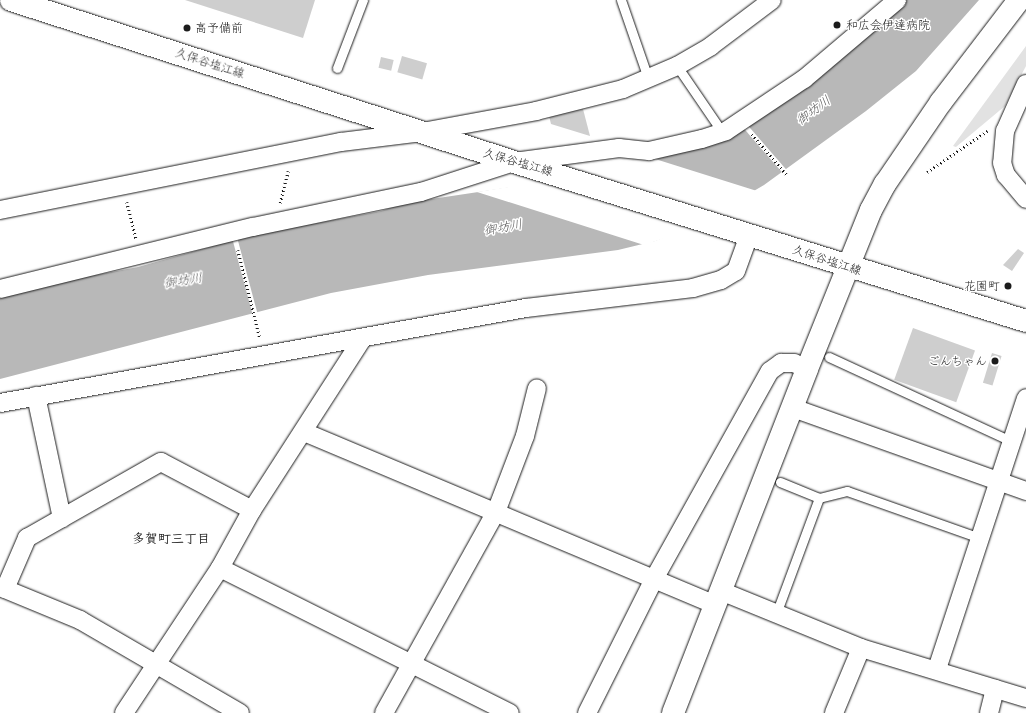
<!DOCTYPE html>
<meta charset="utf-8">
<style>
body{margin:0}
#map{position:relative;width:1026px;height:713px;overflow:hidden;background:#fff;font-family:Mali,"Klee One",sans-serif}
div>[style]{position:absolute}
.green>*{inset:0;background:#e2e2e2}
.water>*{inset:0;background:#b8b8b8}
.pier>*{inset:0;background:#fff;transform-origin:0 0}
.building>*{inset:0;background:#cecece;transform-origin:0 0}
.path>*{height:2.5px;margin-top:-1.25px;transform-origin:0;background:repeating-linear-gradient(90deg,#1c1c1c 0 1px,transparent 0 4px)}
.roads{filter:drop-shadow(0 0 1px #1c1c1c) drop-shadow(0 0 1px #1c1c1c)}
.service>*{height:9px;margin:-4.5px;padding:0 4.5px;transform-origin:4.5px;border-radius:4.5px;background:#fff}
.minor>*{height:18px;margin:-9px;padding:0 9px;transform-origin:9px;border-radius:9px;background:#fff}
.tertiary>*{height:22px;margin:-11px;padding:0 11px;transform-origin:11px;border-radius:11px;background:#fff}
.secondary>*{height:22px;margin:-11px;padding:0 11px;transform-origin:11px;border-radius:11px;background:#fff}
.dots>*{width:11px;height:11px;translate:-50% -50%;box-sizing:border-box;border:2px solid #fff;border-radius:50%}
span{translate:-50% -50%;white-space:nowrap;text-align:center;line-height:1.15;-webkit-text-stroke:3px #fff;paint-order:stroke}
.poi-label{font-size:12px;color:#1c1c1c}
.left{translate:0 -50%;text-align:left}
.right{translate:-100% -50%;text-align:right}
.street-label{font-size:12px;color:#1c1c1c}
.water-label{font-size:13px;color:#5a5a5a;font-style:italic}
.neighbourhood-label{font-size:13px;color:#1c1c1c;font-weight:700}
</style>
<div id="map">
<div class="green">
<i style="clip-path:polygon(1026px 46px,1026px 66px,1005px 106px,956px 147px,953px 146px)"></i>
</div>
<div class="water">
<i style="clip-path:polygon(906px 0,979px 0,916px 71px,866px 111px,764px 185px,696px 225px,655px 241px,618px 250px,428px 275px,331px 293px,0 379px,0 293px,138px 267px,249px 236px,381px 211px,405px 203px,606px 173px,667px 156px,729px 133px,881px 24px)"></i>
</div>
<div class="pier">
<i style="left:744px;top:121px;width:65px;height:5px;rotate:49deg"></i>
<i style="clip-path:polygon(652px 158px,757px 191px,697px 227px,644px 245px,477px 192px,606px 171px)"></i>
<i style="left:237px;top:237px;width:79px;height:5px;rotate:75deg"></i>
</div>
<div class="building">
<i style="clip-path:polygon(185px 0,315px 0,303px 38px)"></i>
<i style="left:402px;top:56px;width:26px;height:17px;rotate:16deg"></i>
<i style="left:381px;top:57px;width:13px;height:11px;rotate:13deg"></i>
<i style="clip-path:polygon(583px 109px,590px 136px,551px 124px,549px 116px)"></i>
<i style="clip-path:polygon(1018px 249px,1024px 253px,1012px 271px,1003px 265px)"></i>
<i style="left:913px;top:328px;width:66px;height:55px;rotate:20deg"></i>
<i style="left:992px;top:353px;width:10px;height:31px;rotate:17deg"></i>
</div>
<div class="path">
<i style="left:752px;top:134px;width:54px;rotate:49.5deg"></i>
<i style="left:927px;top:172px;width:73px;rotate:-34.3deg"></i>
<i style="left:127px;top:202px;width:38px;rotate:76deg"></i>
<i style="left:280px;top:203px;width:33px;rotate:-76deg"></i>
<i style="left:238px;top:250px;width:91px;rotate:76deg"></i>
</div>
<div class="roads">
<div class="service">
<i style="left:621px;top:0;width:83px;rotate:70.9deg"></i>
<i style="left:677px;top:66px;width:80px;rotate:55.7deg"></i>
<i style="left:337px;top:68px;width:73px;rotate:-69.1deg"></i>
<i style="left:829px;top:357px;width:200px;rotate:24.8deg"></i>
<i style="left:780px;top:482px;width:42px;rotate:22.3deg"></i>
<i style="left:819px;top:498px;width:29px;rotate:-14deg"></i>
<i style="left:847px;top:491px;width:141px;rotate:19.5deg"></i>
<i style="left:776px;top:614px;width:124px;rotate:-69.7deg"></i>
</div>
<div class="minor">
<i style="left:1026px;top:84px;width:51px;rotate:114.1deg"></i>
<i style="left:1005px;top:131px;width:32px;rotate:95deg"></i>
<i style="left:1002px;top:163px;width:13px;rotate:72deg"></i>
<i style="left:1006px;top:175px;width:31px;rotate:50deg"></i>
<i style="left:0;top:210px;width:348px;rotate:-11.3deg"></i>
<i style="left:341px;top:142px;width:82px;rotate:-7deg"></i>
<i style="left:422px;top:132px;width:116px;rotate:-10.4deg"></i>
<i style="left:536px;top:111px;width:90px;rotate:-14.2deg"></i>
<i style="left:623px;top:89px;width:59px;rotate:-23.1deg"></i>
<i style="left:677px;top:66px;width:39px;rotate:-30deg"></i>
<i style="left:711px;top:46px;width:76px;rotate:-37deg"></i>
<i style="left:0;top:289px;width:260px;rotate:-13.8deg"></i>
<i style="left:253px;top:227px;width:172px;rotate:-11.8deg"></i>
<i style="left:421px;top:192px;width:98px;rotate:-17.9deg"></i>
<i style="left:514px;top:162px;width:106px;rotate:-7.6deg"></i>
<i style="left:619px;top:148px;width:30px;rotate:6deg"></i>
<i style="left:649px;top:151px;width:54px;rotate:-12.8deg"></i>
<i style="left:702px;top:139px;width:25px;rotate:-18deg"></i>
<i style="left:726px;top:131px;width:94px;rotate:-33.7deg"></i>
<i style="left:804px;top:79px;width:122px;rotate:-40.3deg"></i>
<i style="left:36px;top:396px;width:125px;rotate:78deg"></i>
<i style="left:0;top:403px;width:535px;rotate:-10.24deg"></i>
<i style="left:526px;top:308px;width:168px;rotate:-6.8deg"></i>
<i style="left:693px;top:288px;width:29px;rotate:-16deg"></i>
<i style="left:721px;top:280px;width:17px;rotate:-31deg"></i>
<i style="left:736px;top:271px;width:38px;rotate:-70deg"></i>
<i style="left:793px;top:408px;width:247px;rotate:19.6deg"></i>
<i style="left:304px;top:432px;width:446px;rotate:22.8deg"></i>
<i style="left:220px;top:568px;width:324px;rotate:26.6deg"></i>
<i style="left:0;top:587px;width:87px;rotate:22.4deg"></i>
<i style="left:80px;top:620px;width:185px;rotate:30.2deg"></i>
<i style="left:5px;top:589px;width:56px;rotate:-66.7deg"></i>
<i style="left:27px;top:538px;width:154px;rotate:-29.6deg"></i>
<i style="left:161px;top:462px;width:103px;rotate:27.8deg"></i>
<i style="left:721px;top:591px;width:151px;rotate:22.2deg"></i>
<i style="left:861px;top:648px;width:172px;rotate:16.9deg"></i>
<i style="left:937px;top:669px;width:285px;rotate:-71.8deg"></i>
<i style="left:124px;top:713px;width:174px;rotate:-56.5deg"></i>
<i style="left:220px;top:568px;width:66px;rotate:-61.1deg"></i>
<i style="left:252px;top:510px;width:205px;rotate:-57.2deg"></i>
<i style="left:384px;top:713px;width:230px;rotate:-60.9deg"></i>
<i style="left:496px;top:512px;width:81px;rotate:-69.1deg"></i>
<i style="left:525px;top:436px;width:49px;rotate:-76deg"></i>
<i style="left:587px;top:713px;width:150px;rotate:-63.4deg"></i>
<i style="left:654px;top:579px;width:238px;rotate:-60.9deg"></i>
<i style="left:770px;top:371px;width:14px;rotate:-36deg"></i>
<i style="left:781px;top:363px;width:13px"></i>
<i style="left:794px;top:363px;width:14px;rotate:25deg"></i>
<i style="left:834px;top:713px;width:70px;rotate:-67.4deg"></i>
<i style="left:989px;top:713px;width:25px;rotate:-76deg"></i>
</div>
<div class="tertiary">
<i style="left:673px;top:713px;width:369px;rotate:-68.7deg"></i>
<i style="left:807px;top:369px;width:171px;rotate:-68.1deg"></i>
<i style="left:871px;top:210px;width:30px;rotate:-62deg"></i>
<i style="left:885px;top:184px;width:99px;rotate:-55.7deg"></i>
<i style="left:941px;top:102px;width:128px;rotate:-52.6deg"></i>
</div>
<div class="secondary">
<i style="left:11px;top:0;width:528px;rotate:17.85deg"></i>
<i style="left:514px;top:162px;width:536px;rotate:17.25deg"></i>
</div>
</div>
<div class="dots">
<i style="left:837px;top:25px;background:#1c1c1c"></i>
<i style="left:187px;top:28px;background:#1c1c1c"></i>
<i style="left:1008px;top:286px;background:#1c1c1c"></i>
<i style="left:995px;top:361px;background:#1c1c1c"></i>
</div>
<div class="poi-label">
<span class="left" style="left:846px;top:25px">和広会伊達病院</span>
<span class="left" style="left:195px;top:28px">高予備前</span>
<span class="right" style="left:1000px;top:286px">花園町</span>
<span class="right" style="left:987px;top:361px">ごんちゃん</span>
</div>
<div class="street-label">
<span style="left:210px;top:63px;rotate:18deg">久保谷塩江線</span>
<span style="left:518px;top:162px;rotate:16deg">久保谷塩江線</span>
<span style="left:827px;top:260px;rotate:18deg">久保谷塩江線</span>
</div>
<div class="water-label">
<span style="left:813px;top:110px;rotate:-36deg">御坊川</span>
<span style="left:503px;top:227px;rotate:-10deg">御坊川</span>
<span style="left:183px;top:280px;rotate:-9deg">御坊川</span>
</div>
<div class="neighbourhood-label">
<span style="left:171px;top:538px">多賀町三丁目</span>
</div>
</div>
